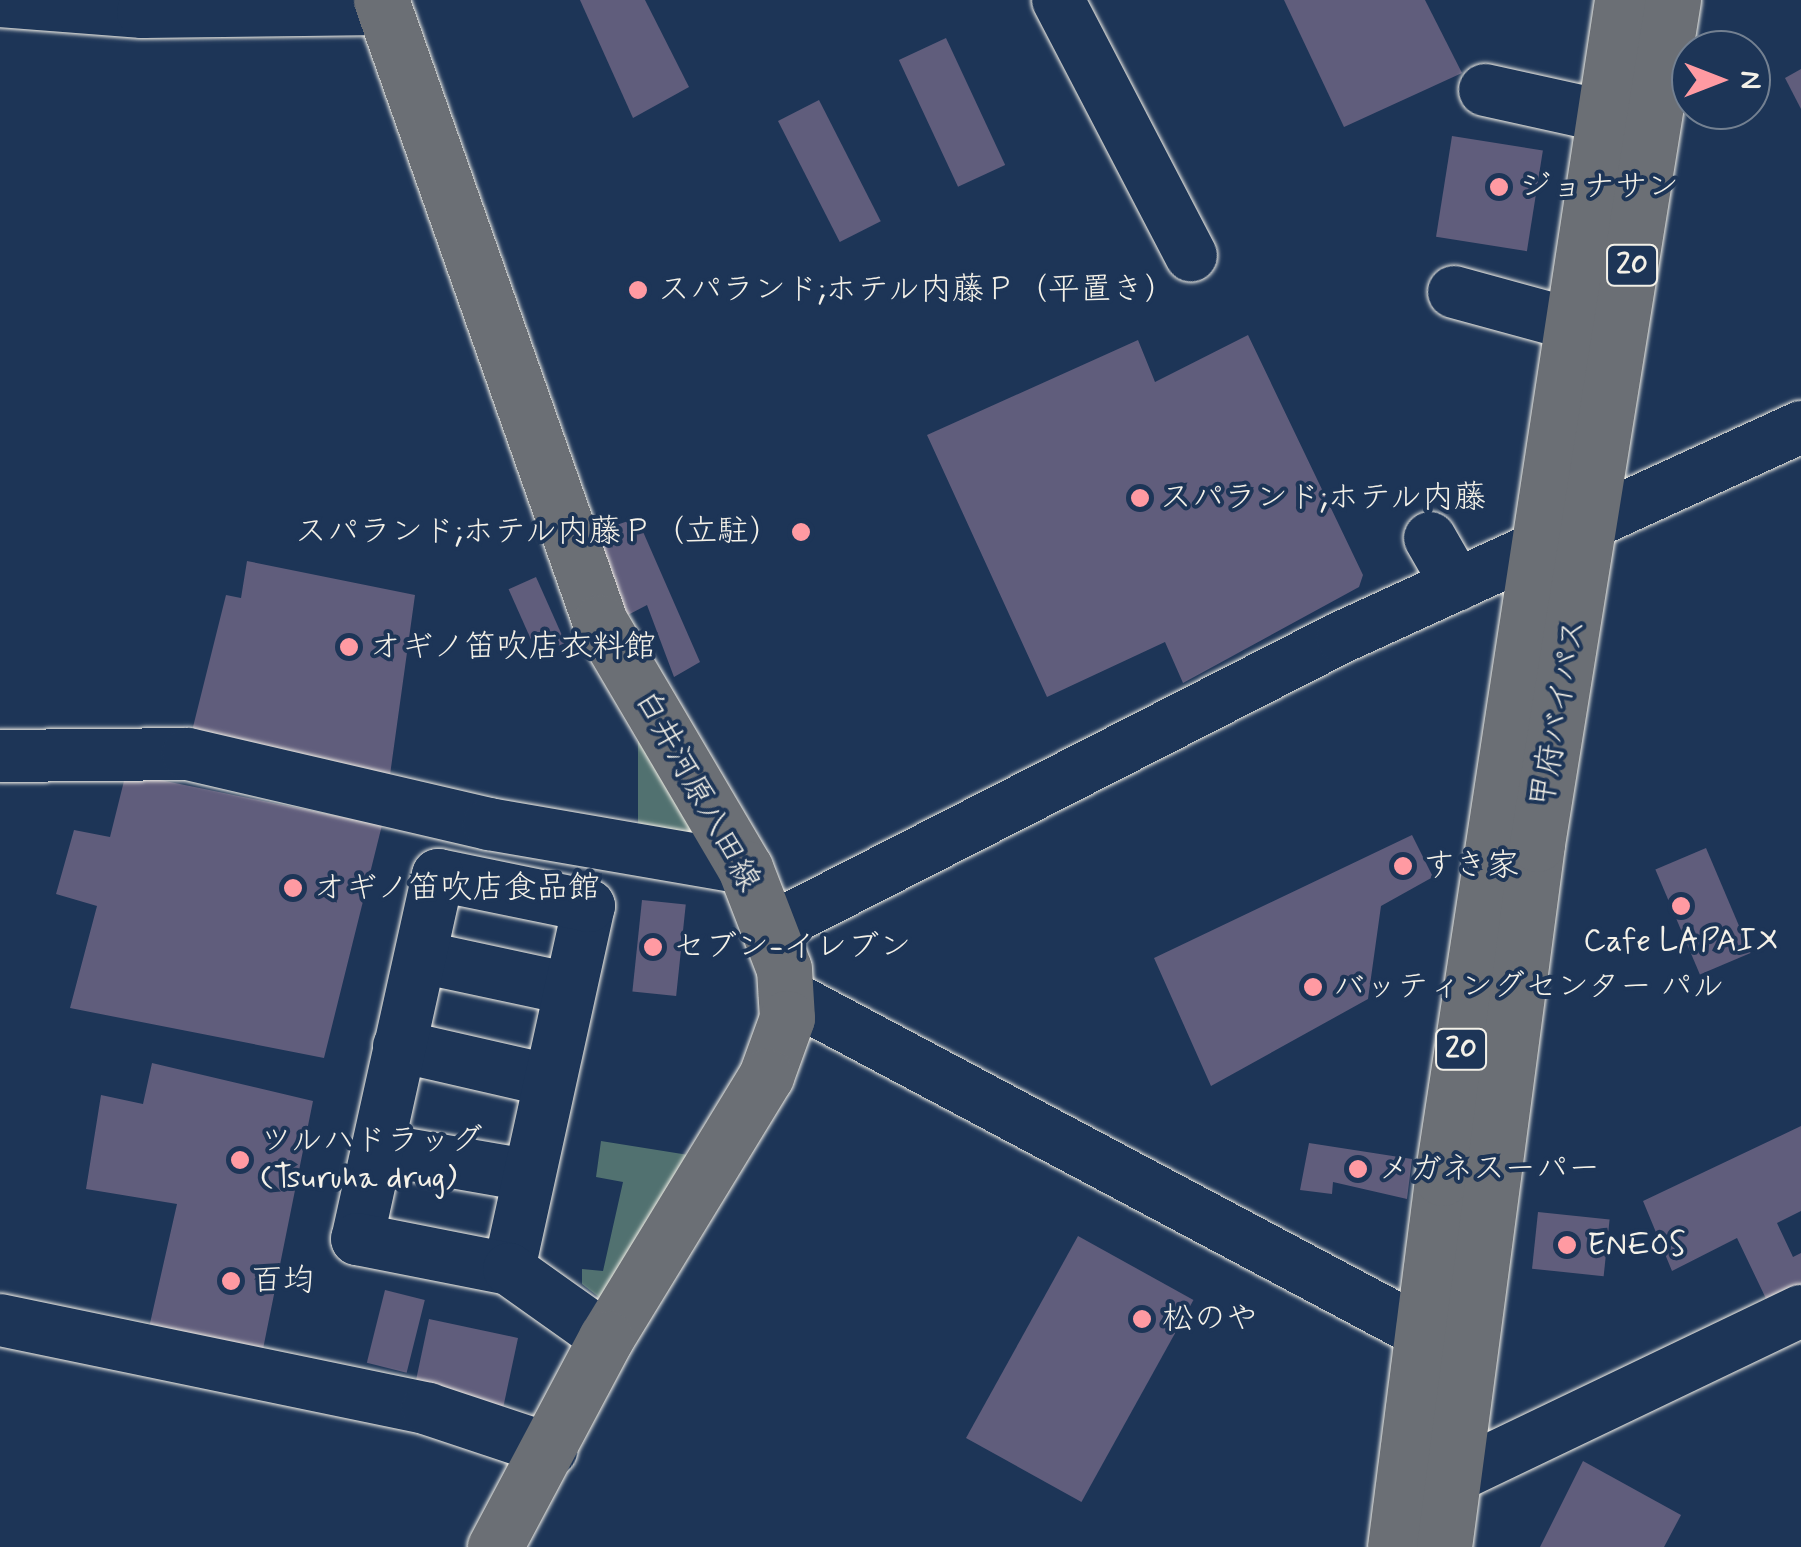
<!DOCTYPE html>
<meta charset="utf-8">
<style>
body{margin:0}
#map{position:relative;width:1801px;height:1547px;overflow:hidden;background:#1d3557;font-family:Mynerve,"Klee One",sans-serif}
div>[style]{position:absolute}
.green>*{inset:0;background:#517170}
.building>*{inset:0;background:#605d7c;transform-origin:0 0}
.roads{filter:drop-shadow(0 0 2px #f4f1e8) drop-shadow(0 0 2px #f4f1e8)}
.minor>*{height:52px;margin:-26px;padding:0 26px;transform-origin:26px;border-radius:26px;background:#1d3557}
.major>*{height:55px;margin:-27.5px;padding:0 27.5px;transform-origin:27.5px;border-radius:27.5px;background:#6b6f75}
.highway>*{height:55px;margin:-27.5px;padding:0 27.5px;transform-origin:27.5px;border-radius:27.5px;background:#6b6f75}
.dots>*{width:28px;height:28px;translate:-50% -50%;box-sizing:border-box;border:5px solid #1d3557;border-radius:50%}
span{translate:-50% -50%;white-space:nowrap;text-align:center;line-height:1.15;-webkit-text-stroke:8px #1d3557;paint-order:stroke}
.shield-label span{padding:2px 8px;background:#1d3557;border:2px solid;border-radius:8px;-webkit-text-stroke-width:0}
.shield-label{font-size:30px;color:#f4f1e8;font-weight:700}
.poi-label{font-size:32px;color:#f4f1e8}
.left{translate:0 -50%;text-align:left}
.right{translate:-100% -50%;text-align:right}
.street-label{font-size:32px;color:#f4f1e8}
.north{position:absolute;left:1671px;top:30px;width:100px;height:100px;box-sizing:border-box;background:#1d3557;border:2px solid #738091;border-radius:50%;rotate:90deg;font-size:28px;font-weight:700;line-height:40px;text-align:center;color:#f4f1e8}
.north::after{content:'';display:block;margin:auto;width:35px;height:45px;background:#ff9aa2;clip-path:polygon(50% 0,100% 100%,50% 72%,0 100%)}
</style>
<div id="map">
<div class="green">
<i style="clip-path:polygon(638px 740px,704px 847px,638px 831px)"></i>
<i style="clip-path:polygon(601px 1141px,701px 1157px,605px 1302px,582px 1284px,582px 1269px,603px 1271px,623px 1182px,596px 1177px)"></i>
</div>
<div class="building">
<i style="clip-path:polygon(580px 0,645px 0,689px 87px,633px 118px)"></i>
<i style="clip-path:polygon(1284px 0,1425px 0,1462px 73px,1344px 127px)"></i>
<i style="left:946px;top:38px;width:140px;height:52px;rotate:65deg"></i>
<i style="clip-path:polygon(1801px 69px,1801px 109px,1785px 78px)"></i>
<i style="left:819px;top:100px;width:136px;height:46px;rotate:63deg"></i>
<i style="left:1452px;top:136px;width:92px;height:102px;rotate:9deg"></i>
<i style="clip-path:polygon(1248px 335px,1363px 575px,1359px 587px,1183px 683px,1165px 642px,1047px 697px,927px 435px,1138px 340px,1155px 382px)"></i>
<i style="clip-path:polygon(637px 518px,700px 662px,674px 677px,647px 605px,624px 617px,587px 535px)"></i>
<i style="clip-path:polygon(247px 561px,415px 595px,390px 775px,192px 731px,226px 595px,241px 598px)"></i>
<i style="left:536px;top:577px;width:72px;height:30px;rotate:66deg"></i>
<i style="clip-path:polygon(126px 773px,382px 825px,324px 1058px,70px 1008px,97px 906px,56px 894px,74px 830px,110px 837px)"></i>
<i style="clip-path:polygon(1412px 835px,1433px 877px,1381px 906px,1368px 999px,1211px 1086px,1154px 958px)"></i>
<i style="left:1706px;top:848px;width:114px;height:55px;rotate:67deg"></i>
<i style="left:642px;top:900px;width:44px;height:92px;rotate:6deg"></i>
<i style="clip-path:polygon(152px 1063px,313px 1101px,260px 1364px,146px 1341px,177px 1204px,86px 1189px,101px 1095px,143px 1104px)"></i>
<i style="clip-path:polygon(1801px 1126px,1801px 1211px,1777px 1223px,1793px 1257px,1801px 1253px,1801px 1291px,1770px 1307px,1737px 1238px,1672px 1271px,1643px 1201px)"></i>
<i style="clip-path:polygon(1309px 1143px,1412px 1159px,1407px 1199px,1333px 1182px,1332px 1194px,1300px 1190px)"></i>
<i style="left:1538px;top:1212px;width:72px;height:57px;rotate:6deg"></i>
<i style="left:1078px;top:1236px;width:132px;height:231px;rotate:29deg"></i>
<i style="left:385px;top:1290px;width:41px;height:75px;rotate:14deg"></i>
<i style="left:429px;top:1319px;width:91px;height:71px;rotate:12deg"></i>
<i style="clip-path:polygon(1583px 1461px,1681px 1515px,1664px 1547px,1540px 1547px)"></i>
</div>
<div class="roads">
<div class="minor">
<i style="left:1058px;top:0;width:288px;rotate:62.5deg"></i>
<i style="left:0;top:1px;width:143px;rotate:4.4deg"></i>
<i style="left:143px;top:12px;width:241px;rotate:-0.7deg"></i>
<i style="left:1485px;top:90px;width:121px;rotate:12.4deg"></i>
<i style="left:1454px;top:292px;width:121px;rotate:15.3deg"></i>
<i style="left:1430px;top:538px;width:54px;rotate:60.1deg"></i>
<i style="left:0;top:756px;width:188px;rotate:-0.6deg"></i>
<i style="left:188px;top:754px;width:309px;rotate:13.1deg"></i>
<i style="left:489px;top:824px;width:260px;rotate:9.8deg"></i>
<i style="left:772px;top:928px;width:640px;rotate:-27.05deg"></i>
<i style="left:1342px;top:637px;width:505px;rotate:-24.58deg"></i>
<i style="left:421px;top:957px;width:152px;rotate:12.1deg"></i>
<i style="left:785px;top:994px;width:720px;rotate:27.99deg"></i>
<i style="left:399px;top:1046px;width:153px;rotate:12.9deg"></i>
<i style="left:377px;top:1149px;width:151px;rotate:9.9deg"></i>
<i style="left:509px;top:1269px;width:372px;rotate:-77.6deg"></i>
<i style="left:589px;top:906px;width:154px;rotate:-168.4deg"></i>
<i style="left:438px;top:875px;width:373px;rotate:102.5deg"></i>
<i style="left:357px;top:1239px;width:155px;rotate:11.2deg"></i>
<i style="left:509px;top:1269px;width:119px;rotate:35.4deg"></i>
<i style="left:0;top:1320px;width:437px;rotate:11.7deg"></i>
<i style="left:428px;top:1409px;width:130px;rotate:18.4deg"></i>
<i style="left:1450px;top:1479px;width:389px;rotate:-25.6deg"></i>
</div>
<div class="major">
<i style="left:381px;top:0;width:659px;rotate:70.6deg"></i>
<i style="left:600px;top:622px;width:286px;rotate:59.5deg"></i>
<i style="left:745px;top:868px;width:108px;rotate:68.9deg"></i>
<i style="left:784px;top:969px;width:49px;rotate:86.5deg"></i>
<i style="left:787px;top:1018px;width:62px;rotate:109.9deg"></i>
<i style="left:766px;top:1076px;width:307px;rotate:121.4deg"></i>
<i style="left:606px;top:1338px;width:237px;rotate:118deg"></i>
</div>
<div class="highway">
<i style="left:1395px;top:1547px;width:372px;rotate:-82.7deg"></i>
<i style="left:1442px;top:1178px;width:1192px;rotate:-81.31deg"></i>
<i style="left:1444px;top:1547px;width:709px;rotate:-82.46deg"></i>
<i style="left:1537px;top:844px;width:855px;rotate:-80.85deg"></i>
</div>
</div>
<div class="dots">
<i style="left:1499px;top:187px;background:#ff9aa2"></i>
<i style="left:638px;top:290px;background:#ff9aa2"></i>
<i style="left:1140px;top:498px;background:#ff9aa2"></i>
<i style="left:801px;top:532px;background:#ff9aa2"></i>
<i style="left:349px;top:647px;background:#ff9aa2"></i>
<i style="left:1403px;top:866px;background:#ff9aa2"></i>
<i style="left:293px;top:888px;background:#ff9aa2"></i>
<i style="left:1681px;top:906px;background:#ff9aa2"></i>
<i style="left:653px;top:947px;background:#ff9aa2"></i>
<i style="left:1313px;top:987px;background:#ff9aa2"></i>
<i style="left:240px;top:1160px;background:#ff9aa2"></i>
<i style="left:1358px;top:1169px;background:#ff9aa2"></i>
<i style="left:1567px;top:1245px;background:#ff9aa2"></i>
<i style="left:231px;top:1281px;background:#ff9aa2"></i>
<i style="left:1142px;top:1319px;background:#ff9aa2"></i>
</div>
<div class="shield-label">
<span style="left:1632px;top:265px">20</span>
<span style="left:1461px;top:1049px">20</span>
</div>
<div class="poi-label">
<span class="left" style="left:1519px;top:187px">ジョナサン</span>
<span class="left" style="left:658px;top:290px">スパランド;ホテル内藤Ｐ（平置き）</span>
<span class="left" style="left:1160px;top:498px">スパランド;ホテル内藤</span>
<span class="right" style="left:781px;top:532px">スパランド;ホテル内藤Ｐ（立駐）</span>
<span class="left" style="left:369px;top:647px">オギノ笛吹店衣料館</span>
<span class="left" style="left:1423px;top:866px">すき家</span>
<span class="left" style="left:313px;top:888px">オギノ笛吹店食品館</span>
<span style="left:1681px;top:941px">Cafe LAPAIX</span>
<span class="left" style="left:673px;top:947px">セブン-イレブン</span>
<span class="left" style="left:1333px;top:987px">バッティングセンター パル</span>
<span class="left" style="left:260px;top:1160px">ツルハドラッグ<br>(Tsuruha drug)</span>
<span class="left" style="left:1378px;top:1169px">メガネスーパー</span>
<span class="left" style="left:1587px;top:1245px">ENEOS</span>
<span class="left" style="left:251px;top:1281px">百均</span>
<span class="left" style="left:1162px;top:1319px">松のや</span>
</div>
<div class="street-label">
<span style="left:1559px;top:713px;rotate:-80deg">甲府バイパス</span>
<span style="left:697px;top:791px;rotate:61deg">白井河原八田線</span>
</div>
<div class="north">N</div>
</div>
